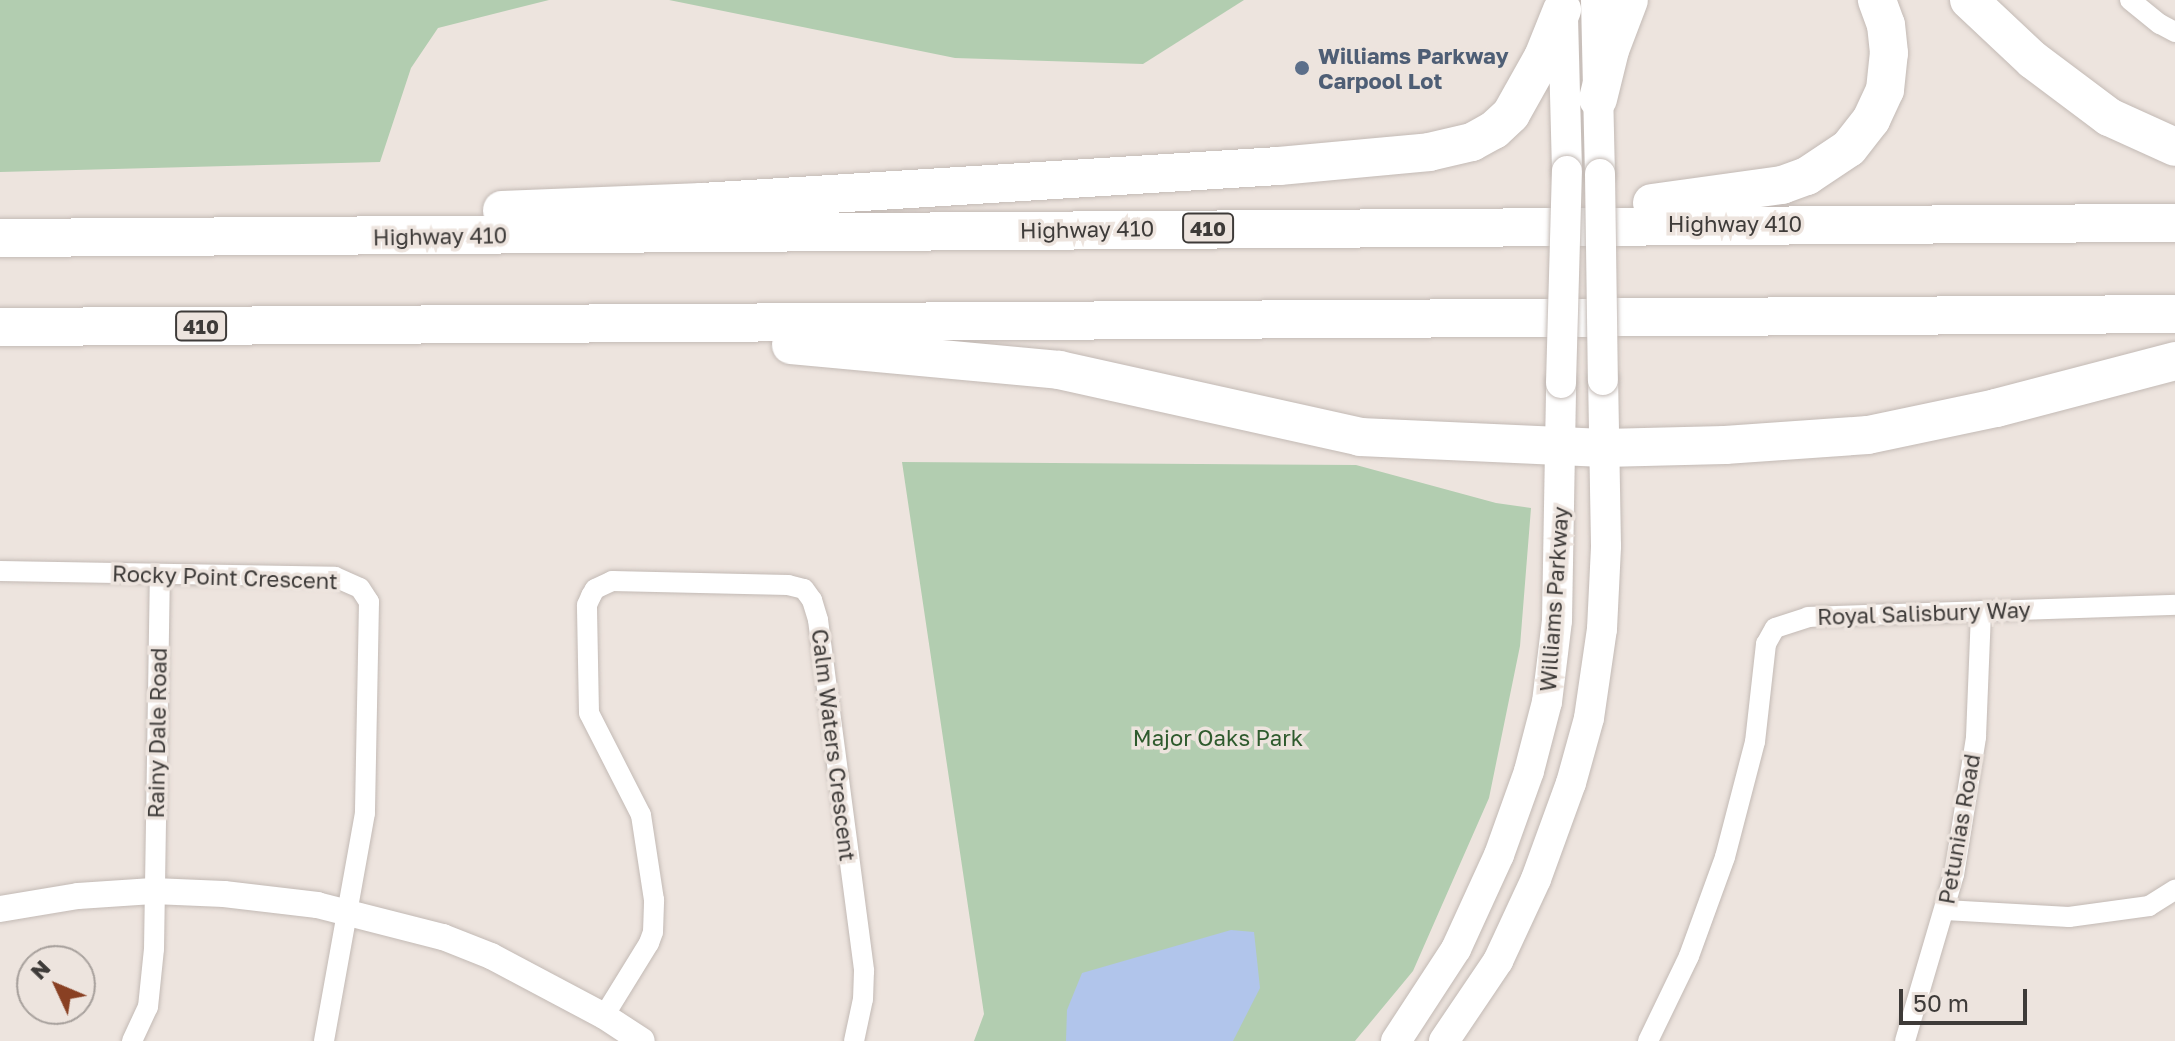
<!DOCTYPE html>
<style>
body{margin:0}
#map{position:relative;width:2175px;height:1041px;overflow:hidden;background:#ede4de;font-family:"Golos Text",sans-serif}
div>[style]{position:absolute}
.green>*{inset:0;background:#b2cdb0}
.water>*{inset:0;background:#b1c5eb}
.roads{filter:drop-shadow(0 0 2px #c3bab5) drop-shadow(0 0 2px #c3bab5)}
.minor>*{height:20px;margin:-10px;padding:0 10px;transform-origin:10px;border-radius:10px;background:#fff}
.tertiary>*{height:26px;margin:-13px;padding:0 13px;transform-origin:13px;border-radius:13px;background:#fff}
.secondary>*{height:30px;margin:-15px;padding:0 15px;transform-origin:15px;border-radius:15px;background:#fff}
.motorway>*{height:38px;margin:-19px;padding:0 19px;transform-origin:19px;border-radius:19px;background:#fff}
.bridges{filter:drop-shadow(0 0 2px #c3bab5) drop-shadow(0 0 2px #c3bab5)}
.secondary-bridge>*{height:30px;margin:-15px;padding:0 15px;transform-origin:15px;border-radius:15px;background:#fff}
.dots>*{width:22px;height:22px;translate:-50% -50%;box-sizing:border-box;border:4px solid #ede4de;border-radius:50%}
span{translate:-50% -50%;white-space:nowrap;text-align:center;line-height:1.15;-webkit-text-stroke:7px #ede4de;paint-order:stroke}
.shield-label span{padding:2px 6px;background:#ede4de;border:2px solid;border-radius:6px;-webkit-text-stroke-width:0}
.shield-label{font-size:20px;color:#3e3b39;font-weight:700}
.service-label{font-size:22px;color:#4e5e75;font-weight:700}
.left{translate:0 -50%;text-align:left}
.street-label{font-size:22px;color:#3e3b39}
.park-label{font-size:22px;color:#2e5a2d}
.north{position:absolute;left:16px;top:945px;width:80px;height:80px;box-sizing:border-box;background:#ede4de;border:2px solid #a7a09c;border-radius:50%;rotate:314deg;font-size:22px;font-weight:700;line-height:32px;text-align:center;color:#3e3b39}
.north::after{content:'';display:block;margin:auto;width:28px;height:36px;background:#894023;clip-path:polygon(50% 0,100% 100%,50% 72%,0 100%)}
.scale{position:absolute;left:1899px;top:989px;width:128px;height:36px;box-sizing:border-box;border:4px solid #3e3b39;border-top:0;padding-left:10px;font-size:24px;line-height:28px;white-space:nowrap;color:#3e3b39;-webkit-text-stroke:6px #ede4de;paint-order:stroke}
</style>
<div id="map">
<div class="green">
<i style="clip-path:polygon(0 0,549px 0,438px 28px,411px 68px,380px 162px,0 172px)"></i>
<i style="clip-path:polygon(669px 0,1244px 0,1143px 64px,955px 58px)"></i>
<i style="clip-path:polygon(902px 462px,1356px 465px,1496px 503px,1531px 508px,1520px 646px,1489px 798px,1413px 971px,1355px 1041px,974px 1041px,984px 1014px)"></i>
</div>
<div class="water">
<i style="clip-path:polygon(1231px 930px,1254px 932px,1260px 988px,1233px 1041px,1066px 1041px,1067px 1010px,1082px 973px)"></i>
</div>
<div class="roads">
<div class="minor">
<i style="left:2130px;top:0;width:38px;rotate:39deg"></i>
<i style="left:2160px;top:24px;width:17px;rotate:28deg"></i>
<i style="left:0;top:571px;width:335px;rotate:1deg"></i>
<i style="left:335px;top:577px;width:27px;rotate:24deg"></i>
<i style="left:360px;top:588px;width:17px;rotate:57deg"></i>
<i style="left:369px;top:602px;width:211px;rotate:91.1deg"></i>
<i style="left:365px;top:813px;width:232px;rotate:100.2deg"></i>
<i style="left:1945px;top:910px;width:124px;rotate:3.2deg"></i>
<i style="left:2069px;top:917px;width:81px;rotate:-7.8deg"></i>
<i style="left:2149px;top:906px;width:31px;rotate:-32deg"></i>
<i style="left:604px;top:1016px;width:86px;rotate:-58.3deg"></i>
<i style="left:649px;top:943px;width:12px;rotate:-70deg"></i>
<i style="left:653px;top:932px;width:32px;rotate:-88deg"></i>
<i style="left:654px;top:900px;width:86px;rotate:-98.7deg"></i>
<i style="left:641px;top:815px;width:114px;rotate:-117deg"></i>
<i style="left:589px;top:713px;width:108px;rotate:-91.1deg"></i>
<i style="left:587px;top:605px;width:10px;rotate:-66deg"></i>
<i style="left:591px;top:596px;width:8px;rotate:-60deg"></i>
<i style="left:595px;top:589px;width:19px;rotate:-25deg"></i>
<i style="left:612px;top:581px;width:176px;rotate:1.3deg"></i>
<i style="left:788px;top:585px;width:16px;rotate:14deg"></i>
<i style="left:804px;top:589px;width:14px;rotate:54deg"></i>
<i style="left:812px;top:600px;width:21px;rotate:73deg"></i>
<i style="left:818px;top:620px;width:354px;rotate:82.5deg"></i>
<i style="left:864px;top:971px;width:28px;rotate:92deg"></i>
<i style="left:863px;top:999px;width:43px;rotate:102.1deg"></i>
<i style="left:132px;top:1041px;width:38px;rotate:-65deg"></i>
<i style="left:148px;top:1007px;width:58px;rotate:-84.1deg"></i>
<i style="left:154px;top:949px;width:375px;rotate:-89.1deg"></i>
<i style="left:1648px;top:1041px;width:94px;rotate:-64.2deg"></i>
<i style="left:1689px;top:956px;width:105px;rotate:-70deg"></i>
<i style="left:1725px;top:857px;width:119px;rotate:-75.4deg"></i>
<i style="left:1755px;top:742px;width:99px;rotate:-83.6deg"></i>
<i style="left:1766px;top:644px;width:18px;rotate:-61deg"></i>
<i style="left:1775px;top:628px;width:35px;rotate:-18deg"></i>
<i style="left:1808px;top:617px;width:367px;rotate:-1.9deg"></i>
<i style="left:1905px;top:1041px;width:173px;rotate:-73.6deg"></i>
<i style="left:1954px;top:875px;width:140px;rotate:-80.9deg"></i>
<i style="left:1976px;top:737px;width:126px;rotate:-87.7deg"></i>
</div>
<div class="tertiary">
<i style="left:0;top:909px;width:79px;rotate:-9.5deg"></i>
<i style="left:78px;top:896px;width:75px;rotate:-3.8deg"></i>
<i style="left:153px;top:891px;width:71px;rotate:2.4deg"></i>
<i style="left:224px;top:894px;width:94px;rotate:6.7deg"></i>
<i style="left:317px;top:905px;width:130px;rotate:14.3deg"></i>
<i style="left:443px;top:937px;width:52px;rotate:21.6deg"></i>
<i style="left:491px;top:956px;width:128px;rotate:28deg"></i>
<i style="left:604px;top:1016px;width:45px;rotate:33.3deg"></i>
</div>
<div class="secondary">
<i style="left:1596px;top:0;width:174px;rotate:88.7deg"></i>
<i style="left:1563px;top:18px;width:153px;rotate:88.5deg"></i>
<i style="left:1396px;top:1041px;width:110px;rotate:-56.9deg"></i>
<i style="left:1456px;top:949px;width:103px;rotate:-65.4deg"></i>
<i style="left:1499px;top:855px;width:89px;rotate:-70.3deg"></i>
<i style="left:1529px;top:771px;width:71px;rotate:-75.4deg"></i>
<i style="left:1547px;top:702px;width:82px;rotate:-83deg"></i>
<i style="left:1557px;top:621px;width:238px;rotate:-89deg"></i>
<i style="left:1444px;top:1041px;width:97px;rotate:-56deg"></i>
<i style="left:1498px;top:961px;width:90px;rotate:-65.1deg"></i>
<i style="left:1536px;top:879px;width:102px;rotate:-70deg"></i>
<i style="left:1571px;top:783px;width:67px;rotate:-74.5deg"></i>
<i style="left:1589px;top:718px;width:90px;rotate:-81.7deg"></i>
<i style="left:1602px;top:629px;width:83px;rotate:-87.2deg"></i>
<i style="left:1606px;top:546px;width:166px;rotate:-91deg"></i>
</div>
<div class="motorway">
<i style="left:1969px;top:0;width:88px;rotate:43.2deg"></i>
<i style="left:2033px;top:60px;width:95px;rotate:36.9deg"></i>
<i style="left:2109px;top:117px;width:72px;rotate:24.4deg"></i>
<i style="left:1598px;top:99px;width:50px;rotate:-76.2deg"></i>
<i style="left:1610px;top:50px;width:53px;rotate:-69.2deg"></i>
<i style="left:1652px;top:203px;width:131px;rotate:-7.9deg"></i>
<i style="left:1782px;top:185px;width:27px;rotate:-20deg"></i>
<i style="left:1807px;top:176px;width:50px;rotate:-33.7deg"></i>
<i style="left:1849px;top:148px;width:36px;rotate:-52deg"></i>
<i style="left:1871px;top:120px;width:33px;rotate:-65deg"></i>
<i style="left:1885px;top:90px;width:37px;rotate:-84deg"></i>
<i style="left:1889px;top:53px;width:28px;rotate:-96deg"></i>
<i style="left:1886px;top:25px;width:27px;rotate:-110deg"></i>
<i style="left:502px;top:210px;width:200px;rotate:-2.3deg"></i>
<i style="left:702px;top:202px;width:578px;rotate:-3.57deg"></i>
<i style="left:1279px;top:166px;width:151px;rotate:-5.3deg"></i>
<i style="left:1429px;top:152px;width:44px;rotate:-13.1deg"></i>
<i style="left:1472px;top:142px;width:25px;rotate:-29deg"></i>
<i style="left:1494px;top:130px;width:23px;rotate:-43deg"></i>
<i style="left:1511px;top:114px;width:65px;rotate:-60.7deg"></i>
<i style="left:1543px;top:57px;width:51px;rotate:-68deg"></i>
<i style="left:0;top:238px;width:2175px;rotate:-0.4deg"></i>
<i style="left:0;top:327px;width:2175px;rotate:-0.34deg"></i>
<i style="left:791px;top:345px;width:269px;rotate:5.3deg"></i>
<i style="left:1059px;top:370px;width:308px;rotate:12.5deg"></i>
<i style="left:1360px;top:437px;width:244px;rotate:2.6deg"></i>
<i style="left:1604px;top:448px;width:121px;rotate:-1.4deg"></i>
<i style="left:1725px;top:445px;width:143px;rotate:-4deg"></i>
<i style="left:1868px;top:435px;width:131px;rotate:-11.9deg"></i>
<i style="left:1996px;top:408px;width:185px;rotate:-14.7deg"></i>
</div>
</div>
<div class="bridges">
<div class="secondary-bridge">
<i style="left:1600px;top:174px;width:206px;rotate:89.2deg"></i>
<i style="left:1561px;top:383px;width:212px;rotate:-88.4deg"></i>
</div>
</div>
<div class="dots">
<i style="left:1302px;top:68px;background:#5c6f8a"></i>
</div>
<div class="shield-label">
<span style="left:1208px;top:228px">410</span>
<span style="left:201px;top:326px">410</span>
</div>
<div class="service-label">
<span class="left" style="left:1318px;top:68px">Williams Parkway<br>Carpool Lot</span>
</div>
<div class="street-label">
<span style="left:1735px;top:224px">Highway 410</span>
<span style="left:1087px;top:229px;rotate:-1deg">Highway 410</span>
<span style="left:440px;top:236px;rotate:-1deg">Highway 410</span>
<span style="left:225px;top:577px;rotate:2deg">Rocky Point Crescent</span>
<span style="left:1554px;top:599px;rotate:-86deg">Williams Parkway</span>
<span style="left:1924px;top:613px;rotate:-2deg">Royal Salisbury Way</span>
<span style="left:157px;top:733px;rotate:-89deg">Rainy Dale Road</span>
<span style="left:834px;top:745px;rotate:83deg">Calm Waters Crescent</span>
<span style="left:1959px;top:829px;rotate:-80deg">Petunias Road</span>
</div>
<div class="park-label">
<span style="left:1218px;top:738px">Major Oaks Park</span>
</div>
<div class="north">N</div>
<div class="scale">50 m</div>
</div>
